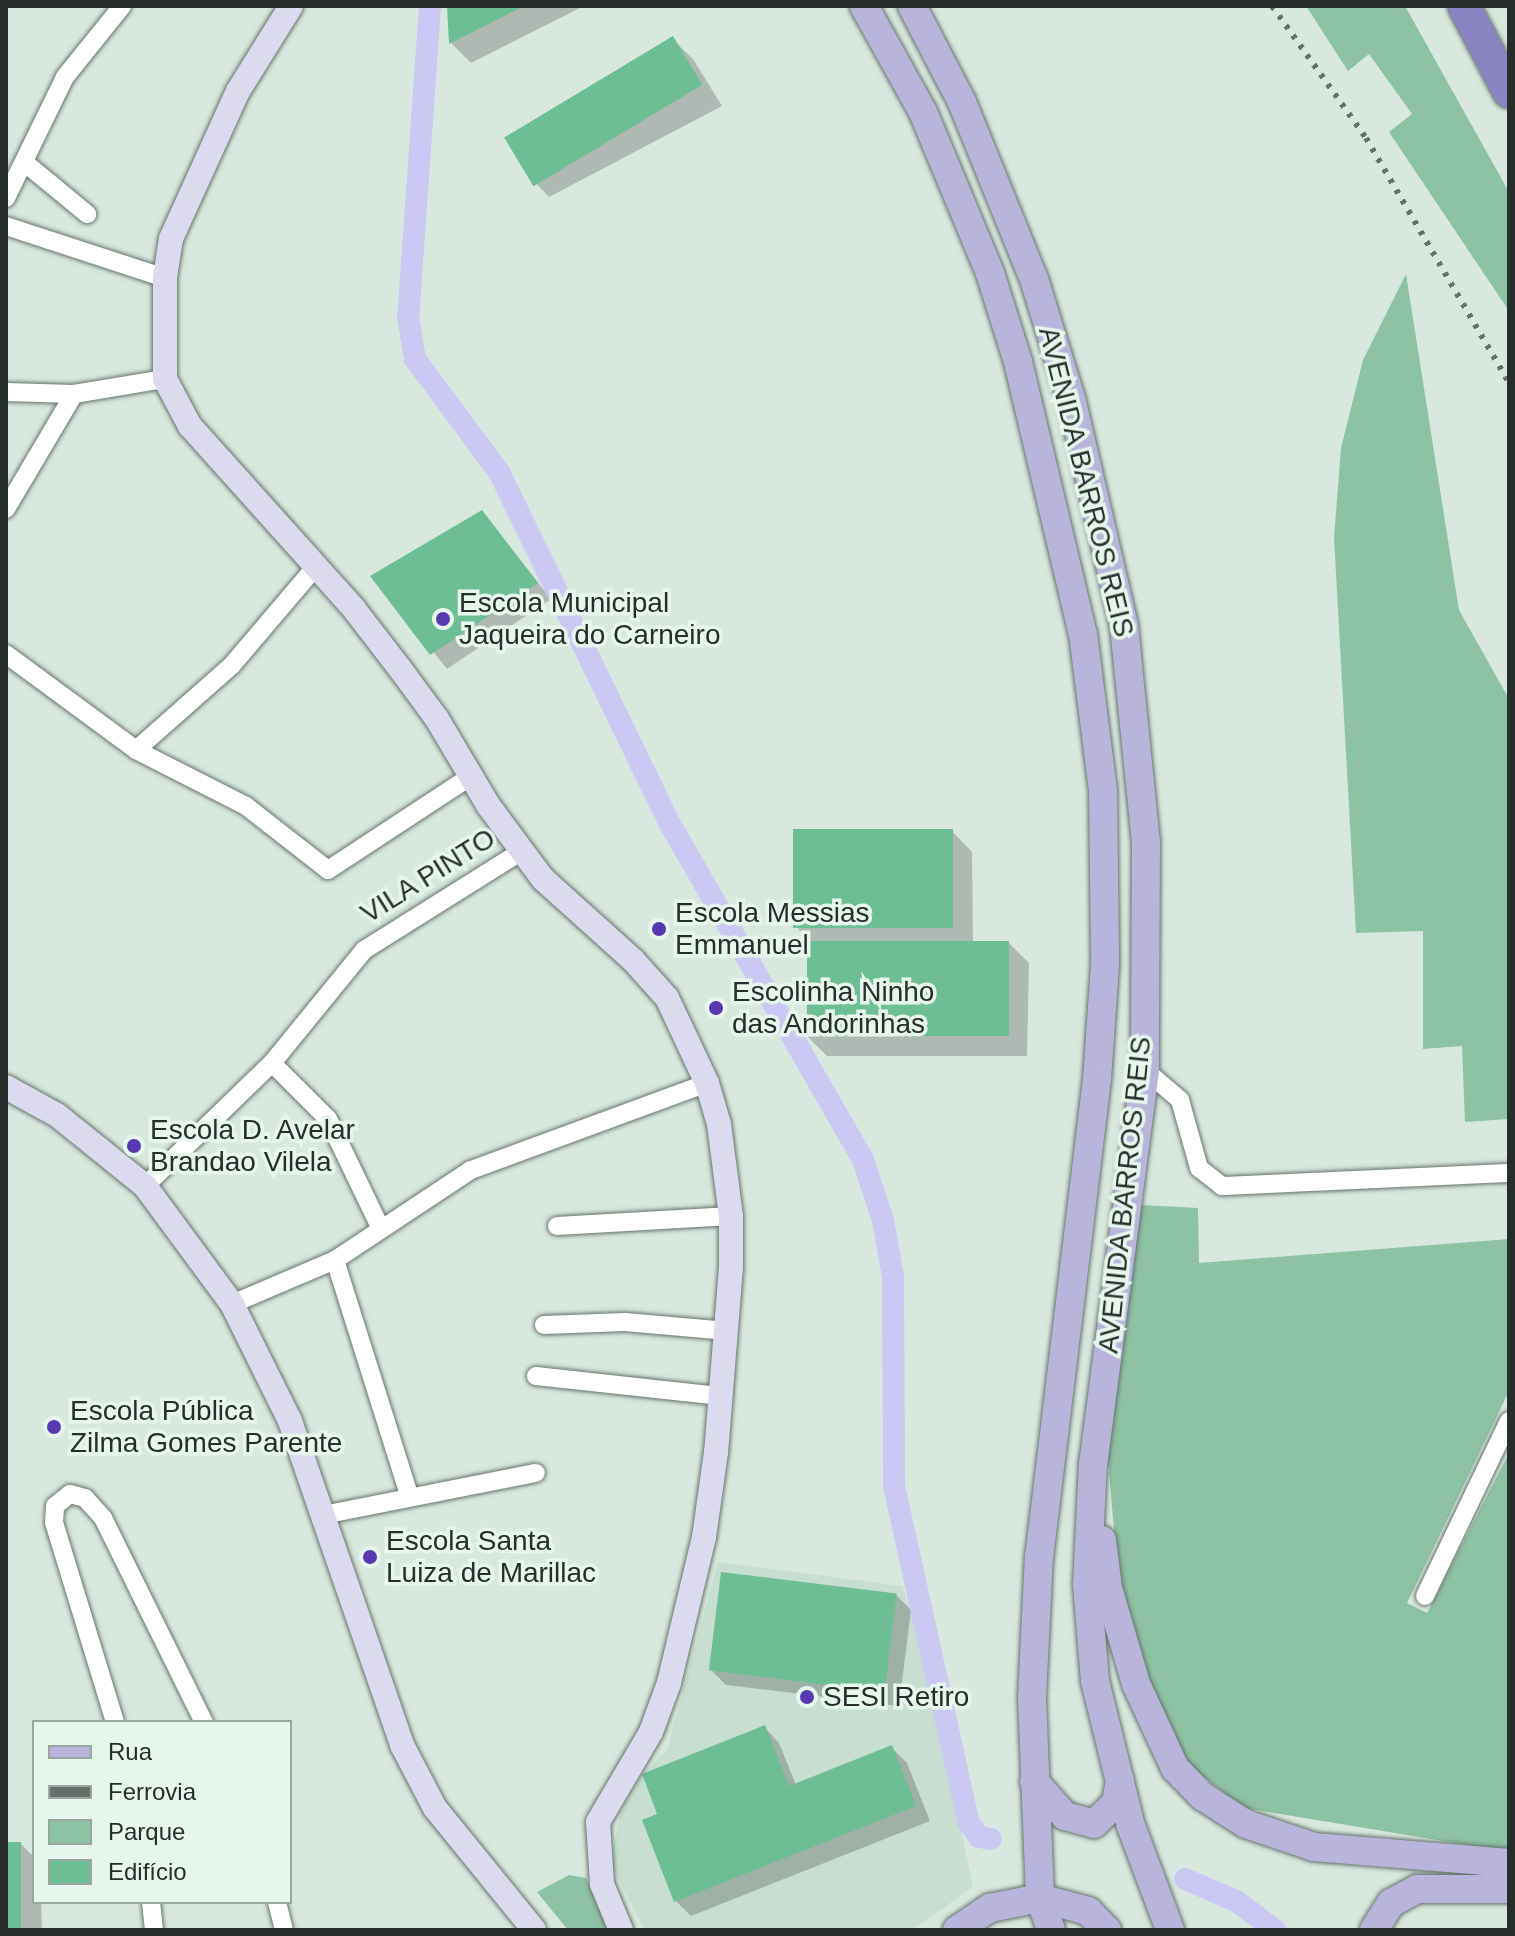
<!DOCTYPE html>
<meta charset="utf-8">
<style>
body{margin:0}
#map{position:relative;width:1515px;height:1936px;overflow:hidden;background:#d9e8df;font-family:Arial,sans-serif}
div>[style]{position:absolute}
.built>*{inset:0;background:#c7ded1}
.green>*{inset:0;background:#8ec2a5}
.shadow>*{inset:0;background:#0003}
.canal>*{height:22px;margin:-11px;padding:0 11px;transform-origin:11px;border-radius:11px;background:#cbc8f3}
.building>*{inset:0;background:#6dbe95;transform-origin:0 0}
.roads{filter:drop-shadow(0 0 2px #66746c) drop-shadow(0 0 2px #66746c)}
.street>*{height:18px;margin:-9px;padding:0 9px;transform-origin:9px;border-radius:9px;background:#fff}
.secondary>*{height:24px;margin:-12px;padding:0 12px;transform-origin:12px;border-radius:12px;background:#dcdaed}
.primary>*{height:28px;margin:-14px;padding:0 14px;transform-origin:14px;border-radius:14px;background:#b9b5da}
.highway>*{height:32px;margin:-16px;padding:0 16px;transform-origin:16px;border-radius:16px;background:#8a84c2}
.rail>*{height:6px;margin-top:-3px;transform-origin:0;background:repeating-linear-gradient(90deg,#666f6a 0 4px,transparent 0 12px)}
.dots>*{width:22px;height:22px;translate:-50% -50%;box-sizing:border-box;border:4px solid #e6f6ed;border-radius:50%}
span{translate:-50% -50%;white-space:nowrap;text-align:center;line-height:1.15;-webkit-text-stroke:7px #e6f6ed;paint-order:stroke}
.street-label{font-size:28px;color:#272d2a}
.poi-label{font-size:28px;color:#272d2a}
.left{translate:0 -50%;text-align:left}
.frame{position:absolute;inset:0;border:8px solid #272d2a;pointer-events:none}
.legend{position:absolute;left:32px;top:1720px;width:260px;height:184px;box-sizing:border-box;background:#e6f6ed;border:2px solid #9aa69f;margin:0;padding:10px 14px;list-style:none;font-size:24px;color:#272d2a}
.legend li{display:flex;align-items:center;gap:16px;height:40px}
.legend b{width:40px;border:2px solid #9aa69f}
</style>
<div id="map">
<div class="built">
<i style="clip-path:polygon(718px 1562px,902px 1586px,921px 1643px,973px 1887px,912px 1930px,645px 1930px,610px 1863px,621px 1811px,642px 1774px,667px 1750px)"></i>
</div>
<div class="green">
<i style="clip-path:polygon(1306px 6px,1405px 6px,1509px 192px,1509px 311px,1389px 132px,1412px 114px,1369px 54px,1348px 71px)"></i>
<i style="clip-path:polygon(1406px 274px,1459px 610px,1509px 699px,1509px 1119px,1465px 1122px,1462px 1046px,1423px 1049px,1423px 931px,1356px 933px,1334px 538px,1341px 448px,1363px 360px)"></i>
<i style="clip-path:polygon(1141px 1205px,1198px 1208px,1199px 1263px,1509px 1239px,1509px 1391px,1407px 1603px,1427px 1613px,1509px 1453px,1509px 1852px,1244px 1808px,1185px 1762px,1140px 1660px,1119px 1588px,1108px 1460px)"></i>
<i style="clip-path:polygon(569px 1875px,586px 1878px,607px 1930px,568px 1930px,537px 1892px)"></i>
</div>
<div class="shadow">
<i style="clip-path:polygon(449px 6px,584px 6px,471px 63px,451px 43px)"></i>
<i style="clip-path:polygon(672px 39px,693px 59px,722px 106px,549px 197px,529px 176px)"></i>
<i style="clip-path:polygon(482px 512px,551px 599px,447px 669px,373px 576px)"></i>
<i style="clip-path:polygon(952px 831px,972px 852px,973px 943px,1009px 943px,1029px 963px,1027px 1056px,827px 1056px,807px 1036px,812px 943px,798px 929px)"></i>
<i style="clip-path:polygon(896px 1595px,911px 1610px,899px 1706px,726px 1685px,710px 1669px)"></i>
<i style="clip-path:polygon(764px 1727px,779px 1743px,796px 1785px,892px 1748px,907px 1763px,930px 1821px,691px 1916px,676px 1901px,660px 1815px)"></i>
<i style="clip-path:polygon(6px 1844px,21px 1844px,34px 1857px,34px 1902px,41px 1902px,42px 1930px,6px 1930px)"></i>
</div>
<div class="canal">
<i style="left:430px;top:6px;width:312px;rotate:94deg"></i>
<i style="left:408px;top:317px;width:43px;rotate:80.5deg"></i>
<i style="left:415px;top:359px;width:141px;rotate:53.4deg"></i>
<i style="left:499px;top:472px;width:391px;rotate:64.1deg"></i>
<i style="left:670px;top:824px;width:387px;rotate:60.1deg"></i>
<i style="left:863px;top:1160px;width:63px;rotate:71.6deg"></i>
<i style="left:883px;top:1220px;width:58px;rotate:80deg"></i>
<i style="left:893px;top:1277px;width:209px;rotate:89.7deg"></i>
<i style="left:894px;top:1486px;width:345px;rotate:77.5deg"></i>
<i style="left:969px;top:1823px;width:17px;rotate:54deg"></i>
<i style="left:979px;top:1837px;width:12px;rotate:9deg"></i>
<i style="left:1185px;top:1879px;width:56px;rotate:23.3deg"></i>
<i style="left:1236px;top:1901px;width:49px;rotate:36.6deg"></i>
</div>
<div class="building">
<i style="clip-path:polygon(447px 6px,524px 6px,449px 44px)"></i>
<i style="left:673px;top:36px;width:57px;height:197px;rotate:59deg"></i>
<i style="clip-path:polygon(482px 510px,538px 583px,430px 655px,370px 576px)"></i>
<i style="left:953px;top:829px;width:99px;height:160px;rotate:90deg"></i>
<i style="left:807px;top:941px;width:202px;height:95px"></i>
<i style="left:721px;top:1572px;width:177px;height:99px;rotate:7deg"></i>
<i style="clip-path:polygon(765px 1725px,789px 1786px,892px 1745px,916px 1806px,674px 1902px,642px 1820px,657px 1814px,642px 1774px)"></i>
<i style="left:6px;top:1842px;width:15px;height:88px"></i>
</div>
<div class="roads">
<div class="street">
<i style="left:24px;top:162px;width:82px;rotate:39.5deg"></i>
<i style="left:6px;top:198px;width:135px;rotate:-64deg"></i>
<i style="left:65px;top:77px;width:91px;rotate:-51.2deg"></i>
<i style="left:6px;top:226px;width:167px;rotate:18.1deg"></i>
<i style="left:6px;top:392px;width:68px;rotate:1.7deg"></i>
<i style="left:74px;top:394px;width:92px;rotate:-9.4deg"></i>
<i style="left:6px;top:509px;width:134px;rotate:-59.4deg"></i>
<i style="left:6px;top:654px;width:162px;rotate:36.4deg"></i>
<i style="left:136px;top:750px;width:123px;rotate:27deg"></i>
<i style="left:246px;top:806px;width:104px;rotate:38deg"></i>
<i style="left:328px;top:870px;width:171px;rotate:-33.3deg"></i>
<i style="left:136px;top:750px;width:128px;rotate:-41.5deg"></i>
<i style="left:232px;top:665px;width:131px;rotate:-49.6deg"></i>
<i style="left:272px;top:1063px;width:79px;rotate:45deg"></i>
<i style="left:328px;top:1119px;width:122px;rotate:64.3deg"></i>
<i style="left:1145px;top:1070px;width:46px;rotate:40.6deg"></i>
<i style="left:1180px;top:1100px;width:71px;rotate:74.4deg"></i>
<i style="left:1199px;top:1168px;width:29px;rotate:38deg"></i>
<i style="left:1222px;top:1186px;width:287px;rotate:-2.6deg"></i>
<i style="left:145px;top:1186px;width:177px;rotate:-44.1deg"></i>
<i style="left:272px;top:1063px;width:146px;rotate:-50.8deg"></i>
<i style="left:364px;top:950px;width:186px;rotate:-32.1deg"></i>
<i style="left:557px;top:1226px;width:174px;rotate:-3.3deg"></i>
<i style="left:335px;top:1260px;width:246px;rotate:72.5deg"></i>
<i style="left:232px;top:1304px;width:112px;rotate:-23.1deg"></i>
<i style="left:335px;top:1260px;width:163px;rotate:-33.5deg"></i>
<i style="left:471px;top:1170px;width:252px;rotate:-20.2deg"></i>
<i style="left:544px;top:1325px;width:81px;rotate:-2.1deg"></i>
<i style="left:625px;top:1322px;width:103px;rotate:5deg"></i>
<i style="left:536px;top:1376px;width:186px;rotate:6.2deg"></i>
<i style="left:323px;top:1515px;width:217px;rotate:-11.2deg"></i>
<i style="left:1425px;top:1596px;width:194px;rotate:-64.4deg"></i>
<i style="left:115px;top:1722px;width:209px;rotate:-107deg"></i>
<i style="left:54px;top:1522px;width:16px;rotate:-86deg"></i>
<i style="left:55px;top:1506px;width:19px;rotate:-39deg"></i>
<i style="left:70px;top:1494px;width:16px;rotate:15deg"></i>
<i style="left:85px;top:1498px;width:27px;rotate:48deg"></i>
<i style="left:103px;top:1518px;width:228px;rotate:63.7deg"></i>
<i style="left:151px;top:1902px;width:28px;rotate:84deg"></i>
<i style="left:277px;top:1902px;width:29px;rotate:76deg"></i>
</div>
<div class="secondary">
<i style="left:291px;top:6px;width:100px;rotate:121.9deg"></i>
<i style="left:238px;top:91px;width:162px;rotate:114.4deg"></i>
<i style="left:171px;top:239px;width:39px;rotate:99deg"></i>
<i style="left:165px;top:278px;width:101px;rotate:90deg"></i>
<i style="left:165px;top:379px;width:53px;rotate:62deg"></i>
<i style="left:190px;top:426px;width:246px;rotate:48.1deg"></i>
<i style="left:354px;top:609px;width:77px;rotate:52.4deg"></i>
<i style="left:401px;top:670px;width:61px;rotate:53.7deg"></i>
<i style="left:437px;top:719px;width:100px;rotate:59.3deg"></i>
<i style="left:488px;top:805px;width:92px;rotate:53.4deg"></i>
<i style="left:543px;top:879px;width:121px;rotate:42deg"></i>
<i style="left:633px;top:960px;width:51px;rotate:48.2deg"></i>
<i style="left:667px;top:998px;width:94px;rotate:64.8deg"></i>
<i style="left:707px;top:1083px;width:43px;rotate:73.7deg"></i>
<i style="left:719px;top:1124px;width:93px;rotate:82.6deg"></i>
<i style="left:731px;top:1216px;width:51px;rotate:90deg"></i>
<i style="left:731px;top:1267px;width:186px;rotate:94.6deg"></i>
<i style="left:716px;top:1452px;width:86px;rotate:98deg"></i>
<i style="left:704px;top:1537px;width:150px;rotate:103.5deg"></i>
<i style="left:669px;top:1683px;width:52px;rotate:110.2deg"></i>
<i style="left:651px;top:1732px;width:104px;rotate:120.5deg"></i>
<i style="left:598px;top:1822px;width:62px;rotate:86.3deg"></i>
<i style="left:602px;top:1884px;width:50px;rotate:67.6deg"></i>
<i style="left:6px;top:1087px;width:58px;rotate:28.8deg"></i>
<i style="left:57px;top:1115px;width:113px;rotate:38.9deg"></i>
<i style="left:145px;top:1186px;width:147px;rotate:53.6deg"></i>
<i style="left:232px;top:1304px;width:131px;rotate:63.6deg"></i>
<i style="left:290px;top:1421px;width:343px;rotate:70.9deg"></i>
<i style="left:402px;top:1745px;width:71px;rotate:62.4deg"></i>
<i style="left:435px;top:1808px;width:157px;rotate:50.9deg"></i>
</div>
<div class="primary">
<i style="left:864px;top:6px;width:121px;rotate:60.9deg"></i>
<i style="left:923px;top:112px;width:174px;rotate:67.4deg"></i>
<i style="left:990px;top:273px;width:93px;rotate:72.5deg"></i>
<i style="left:1018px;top:362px;width:280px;rotate:76.6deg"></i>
<i style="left:1083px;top:634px;width:158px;rotate:82.7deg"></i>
<i style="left:1103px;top:791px;width:174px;rotate:89.3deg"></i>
<i style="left:1105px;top:965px;width:114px;rotate:94deg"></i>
<i style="left:1097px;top:1079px;width:480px;rotate:96.9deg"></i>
<i style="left:1039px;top:1555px;width:142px;rotate:92.8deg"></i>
<i style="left:1032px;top:1697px;width:201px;rotate:87.7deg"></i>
<i style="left:1040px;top:1898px;width:34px;rotate:71deg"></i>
<i style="left:912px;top:6px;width:108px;rotate:62.5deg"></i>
<i style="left:962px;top:102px;width:191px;rotate:67.9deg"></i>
<i style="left:1034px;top:279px;width:129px;rotate:72.8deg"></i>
<i style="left:1072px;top:402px;width:230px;rotate:76.9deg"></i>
<i style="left:1124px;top:626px;width:217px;rotate:84.2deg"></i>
<i style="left:1146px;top:842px;width:228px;rotate:90.3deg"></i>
<i style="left:1145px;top:1070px;width:396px;rotate:97.5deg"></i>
<i style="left:1093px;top:1463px;width:121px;rotate:92.8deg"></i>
<i style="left:1087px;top:1584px;width:97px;rotate:85.3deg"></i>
<i style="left:1095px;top:1681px;width:149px;rotate:76.1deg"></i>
<i style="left:1131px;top:1826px;width:111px;rotate:69.4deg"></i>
<i style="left:1102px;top:1540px;width:48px;rotate:82.9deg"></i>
<i style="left:1108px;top:1588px;width:100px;rotate:73.7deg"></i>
<i style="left:1136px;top:1684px;width:93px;rotate:65.1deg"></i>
<i style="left:1175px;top:1768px;width:39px;rotate:46deg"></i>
<i style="left:1202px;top:1796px;width:52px;rotate:32.5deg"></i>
<i style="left:1246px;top:1824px;width:72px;rotate:18.7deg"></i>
<i style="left:1314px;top:1847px;width:196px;rotate:4.7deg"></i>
<i style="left:1034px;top:1781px;width:47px;rotate:48.5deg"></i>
<i style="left:1065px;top:1816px;width:30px;rotate:15deg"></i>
<i style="left:1094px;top:1824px;width:30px;rotate:-44deg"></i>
<i style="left:1116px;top:1803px;width:23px;rotate:-80deg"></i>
<i style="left:957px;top:1930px;width:40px;rotate:-34deg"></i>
<i style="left:990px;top:1908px;width:51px;rotate:-11.3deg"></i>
<i style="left:1040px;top:1898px;width:50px;rotate:15.2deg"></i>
<i style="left:1088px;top:1911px;width:27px;rotate:45deg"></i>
<i style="left:1374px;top:1930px;width:32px;rotate:-58deg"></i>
<i style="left:1391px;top:1903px;width:30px;rotate:-28deg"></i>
<i style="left:1417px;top:1889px;width:92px"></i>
</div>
<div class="highway">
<i style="left:1464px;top:6px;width:97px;rotate:62.4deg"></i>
</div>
</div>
<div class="rail">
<i style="left:1272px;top:6px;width:162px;rotate:54.5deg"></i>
<i style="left:1366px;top:138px;width:284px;rotate:59.7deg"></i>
</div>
<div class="dots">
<i style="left:443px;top:619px;background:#573ab2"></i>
<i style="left:659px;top:929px;background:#573ab2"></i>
<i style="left:716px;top:1008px;background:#573ab2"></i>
<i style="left:134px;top:1146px;background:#573ab2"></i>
<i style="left:54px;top:1427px;background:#573ab2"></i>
<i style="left:370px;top:1557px;background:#573ab2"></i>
<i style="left:807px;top:1697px;background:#573ab2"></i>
</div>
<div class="street-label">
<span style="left:1086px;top:482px;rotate:76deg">AVENIDA BARROS REIS</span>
<span style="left:428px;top:876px;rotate:-32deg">VILA PINTO</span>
<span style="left:1125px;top:1195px;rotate:-84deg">AVENIDA BARROS REIS</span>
</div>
<div class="poi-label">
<span class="left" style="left:459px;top:619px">Escola Municipal<br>Jaqueira do Carneiro</span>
<span class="left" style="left:675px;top:929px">Escola Messias<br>Emmanuel</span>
<span class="left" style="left:732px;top:1008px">Escolinha Ninho<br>das Andorinhas</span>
<span class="left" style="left:150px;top:1146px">Escola D. Avelar<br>Brandao Vilela</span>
<span class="left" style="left:70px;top:1427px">Escola Pública<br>Zilma Gomes Parente</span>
<span class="left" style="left:386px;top:1557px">Escola Santa<br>Luiza de Marillac</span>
<span class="left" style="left:823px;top:1697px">SESI Retiro</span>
</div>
<div class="frame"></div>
<ul class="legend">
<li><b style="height:10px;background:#b9b5da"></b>Rua</li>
<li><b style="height:10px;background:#666f6a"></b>Ferrovia</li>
<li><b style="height:22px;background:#8ec2a5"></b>Parque</li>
<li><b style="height:22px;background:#6dbe95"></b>Edifício</li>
</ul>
</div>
